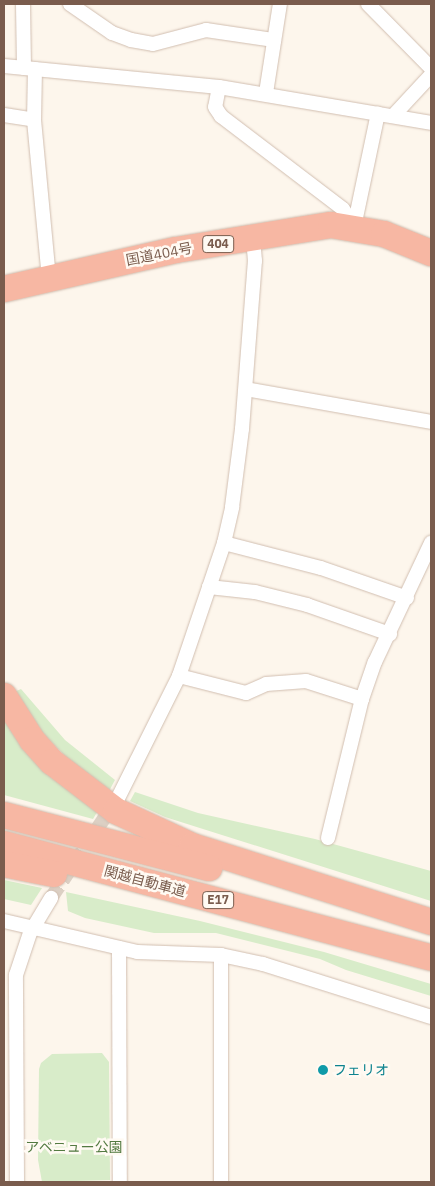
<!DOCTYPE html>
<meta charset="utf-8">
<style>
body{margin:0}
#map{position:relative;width:435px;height:1186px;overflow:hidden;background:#fdf6ec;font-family:"IBM Plex Sans","Noto Sans JP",sans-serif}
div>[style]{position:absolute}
.green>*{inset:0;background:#d8ecc9}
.street-tunnel>*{height:14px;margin-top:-7px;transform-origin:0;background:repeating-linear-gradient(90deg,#dcd0c4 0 14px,transparent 0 21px)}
.roads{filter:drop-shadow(0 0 1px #d1beb0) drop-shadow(0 0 1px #d1beb0)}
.street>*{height:14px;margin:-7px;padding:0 7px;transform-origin:7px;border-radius:7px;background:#fff}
.highway>*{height:26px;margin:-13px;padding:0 13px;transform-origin:13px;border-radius:13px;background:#f7b7a3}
.dots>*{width:14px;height:14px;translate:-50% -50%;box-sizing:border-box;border:2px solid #fffaf3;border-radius:50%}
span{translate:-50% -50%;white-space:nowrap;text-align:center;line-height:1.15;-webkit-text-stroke:5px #fffaf3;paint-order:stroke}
.shield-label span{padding:1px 4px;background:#fffaf3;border:1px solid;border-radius:4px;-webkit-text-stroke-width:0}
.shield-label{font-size:12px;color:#7a5c4d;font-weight:700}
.street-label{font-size:14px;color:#7a5c4d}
.culture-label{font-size:14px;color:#0d838f}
.left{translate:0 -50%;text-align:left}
.park-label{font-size:14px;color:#537a41}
.frame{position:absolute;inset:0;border:5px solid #7a5c4d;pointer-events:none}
</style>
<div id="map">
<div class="green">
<i style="clip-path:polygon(21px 689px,65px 740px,115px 780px,109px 791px,77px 768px,35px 725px,14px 692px)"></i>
<i style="clip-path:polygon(4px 718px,99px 809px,93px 819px,4px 795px)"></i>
<i style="clip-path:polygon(135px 792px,198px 813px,315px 839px,431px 871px,431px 901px,165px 817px,130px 801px)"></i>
<i style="clip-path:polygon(4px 880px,42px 888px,31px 905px,4px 899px)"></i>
<i style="clip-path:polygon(66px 892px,200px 921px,324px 952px,431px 984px,431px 996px,346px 970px,320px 959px,216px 933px,154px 933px,85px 918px,68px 911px)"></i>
<i style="clip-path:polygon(102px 1053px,109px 1062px,110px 1180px,42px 1182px,38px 1160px,39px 1069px,41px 1063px,52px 1054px)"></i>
</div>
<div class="street-tunnel">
<i style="left:51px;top:898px;width:115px;rotate:-56.3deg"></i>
</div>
<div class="roads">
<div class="street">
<i style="left:23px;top:4px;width:64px;rotate:89.1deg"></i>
<i style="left:70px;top:4px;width:51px;rotate:34.6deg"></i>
<i style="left:112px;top:33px;width:20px;rotate:20deg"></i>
<i style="left:131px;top:40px;width:22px;rotate:10deg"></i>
<i style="left:153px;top:44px;width:55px;rotate:-14.8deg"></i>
<i style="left:206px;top:30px;width:69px;rotate:8.4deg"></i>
<i style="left:368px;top:4px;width:90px;rotate:45.5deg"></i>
<i style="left:4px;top:66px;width:216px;rotate:5.6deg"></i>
<i style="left:219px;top:87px;width:215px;rotate:9.6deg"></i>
<i style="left:35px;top:69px;width:51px;rotate:91.1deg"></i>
<i style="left:34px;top:120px;width:160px;rotate:84.6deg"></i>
<i style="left:219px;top:87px;width:20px;rotate:101deg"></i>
<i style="left:215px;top:107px;width:11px;rotate:56deg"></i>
<i style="left:221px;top:116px;width:153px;rotate:37.3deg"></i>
<i style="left:343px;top:209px;width:21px;rotate:59deg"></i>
<i style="left:266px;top:93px;width:90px;rotate:-81.1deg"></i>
<i style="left:4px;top:115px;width:30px;rotate:9deg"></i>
<i style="left:393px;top:116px;width:56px;rotate:-47.2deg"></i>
<i style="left:354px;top:227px;width:116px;rotate:-78.1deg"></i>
<i style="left:246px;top:389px;width:188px;rotate:10.1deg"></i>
<i style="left:224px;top:543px;width:100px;rotate:14.5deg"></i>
<i style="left:321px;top:568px;width:91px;rotate:19.2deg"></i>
<i style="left:209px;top:587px;width:46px;rotate:6.2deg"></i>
<i style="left:255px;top:592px;width:54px;rotate:14deg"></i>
<i style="left:307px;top:605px;width:88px;rotate:19.3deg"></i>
<i style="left:179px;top:676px;width:69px;rotate:14.2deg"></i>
<i style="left:246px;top:693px;width:22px;rotate:-24deg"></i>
<i style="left:266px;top:684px;width:40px;rotate:-4.3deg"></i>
<i style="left:306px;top:681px;width:59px;rotate:17.8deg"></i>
<i style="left:118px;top:798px;width:136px;rotate:-63.4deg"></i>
<i style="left:179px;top:676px;width:140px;rotate:-71.3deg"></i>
<i style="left:224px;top:543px;width:37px;rotate:-77deg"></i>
<i style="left:232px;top:507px;width:79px;rotate:-82.7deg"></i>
<i style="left:242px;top:429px;width:169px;rotate:-85.6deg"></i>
<i style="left:255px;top:261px;width:23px;rotate:-95deg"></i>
<i style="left:328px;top:838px;width:143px;rotate:-76.3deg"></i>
<i style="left:362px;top:699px;width:39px;rotate:-71deg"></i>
<i style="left:375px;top:662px;width:132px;rotate:-64.8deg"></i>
<i style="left:4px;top:921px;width:137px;rotate:13.1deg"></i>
<i style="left:137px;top:952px;width:84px;rotate:2deg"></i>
<i style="left:221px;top:955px;width:43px;rotate:12.1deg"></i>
<i style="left:263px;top:964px;width:176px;rotate:17.5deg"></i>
<i style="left:119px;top:948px;width:234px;rotate:89.8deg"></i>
<i style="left:221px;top:955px;width:227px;rotate:90deg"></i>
<i style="left:17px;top:1182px;width:207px;rotate:-90.3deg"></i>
<i style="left:16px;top:975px;width:44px;rotate:-71.6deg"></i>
<i style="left:30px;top:933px;width:41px;rotate:-59deg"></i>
</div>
<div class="highway">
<i style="left:4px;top:289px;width:176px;rotate:-12.8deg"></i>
<i style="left:176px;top:250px;width:157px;rotate:-9.2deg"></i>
<i style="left:331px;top:225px;width:54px;rotate:9.6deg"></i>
<i style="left:384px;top:234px;width:51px;rotate:22deg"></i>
<i style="left:4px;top:696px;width:52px;rotate:57.5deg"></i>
<i style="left:32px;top:740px;width:30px;rotate:48deg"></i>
<i style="left:52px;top:762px;width:81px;rotate:37.4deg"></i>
<i style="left:116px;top:811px;width:84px;rotate:24.7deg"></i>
<i style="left:192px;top:846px;width:251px;rotate:17.6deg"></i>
<i style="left:4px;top:815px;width:212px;rotate:14.5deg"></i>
<i style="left:4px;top:844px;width:442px;rotate:14.9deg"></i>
<i style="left:4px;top:864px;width:51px;rotate:11.3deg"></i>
</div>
</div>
<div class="dots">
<i style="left:323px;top:1070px;background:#0f9aa8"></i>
</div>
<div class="shield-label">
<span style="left:218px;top:244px">404</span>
<span style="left:218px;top:900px">E17</span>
</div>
<div class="street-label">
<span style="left:159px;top:254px;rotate:-11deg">国道404号</span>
<span style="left:145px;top:881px;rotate:15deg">関越自動車道</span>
</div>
<div class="culture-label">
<span class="left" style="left:333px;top:1070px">フェリオ</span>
</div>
<div class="park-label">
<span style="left:74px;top:1147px">アベニュー公園</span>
</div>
<div class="frame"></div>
</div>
